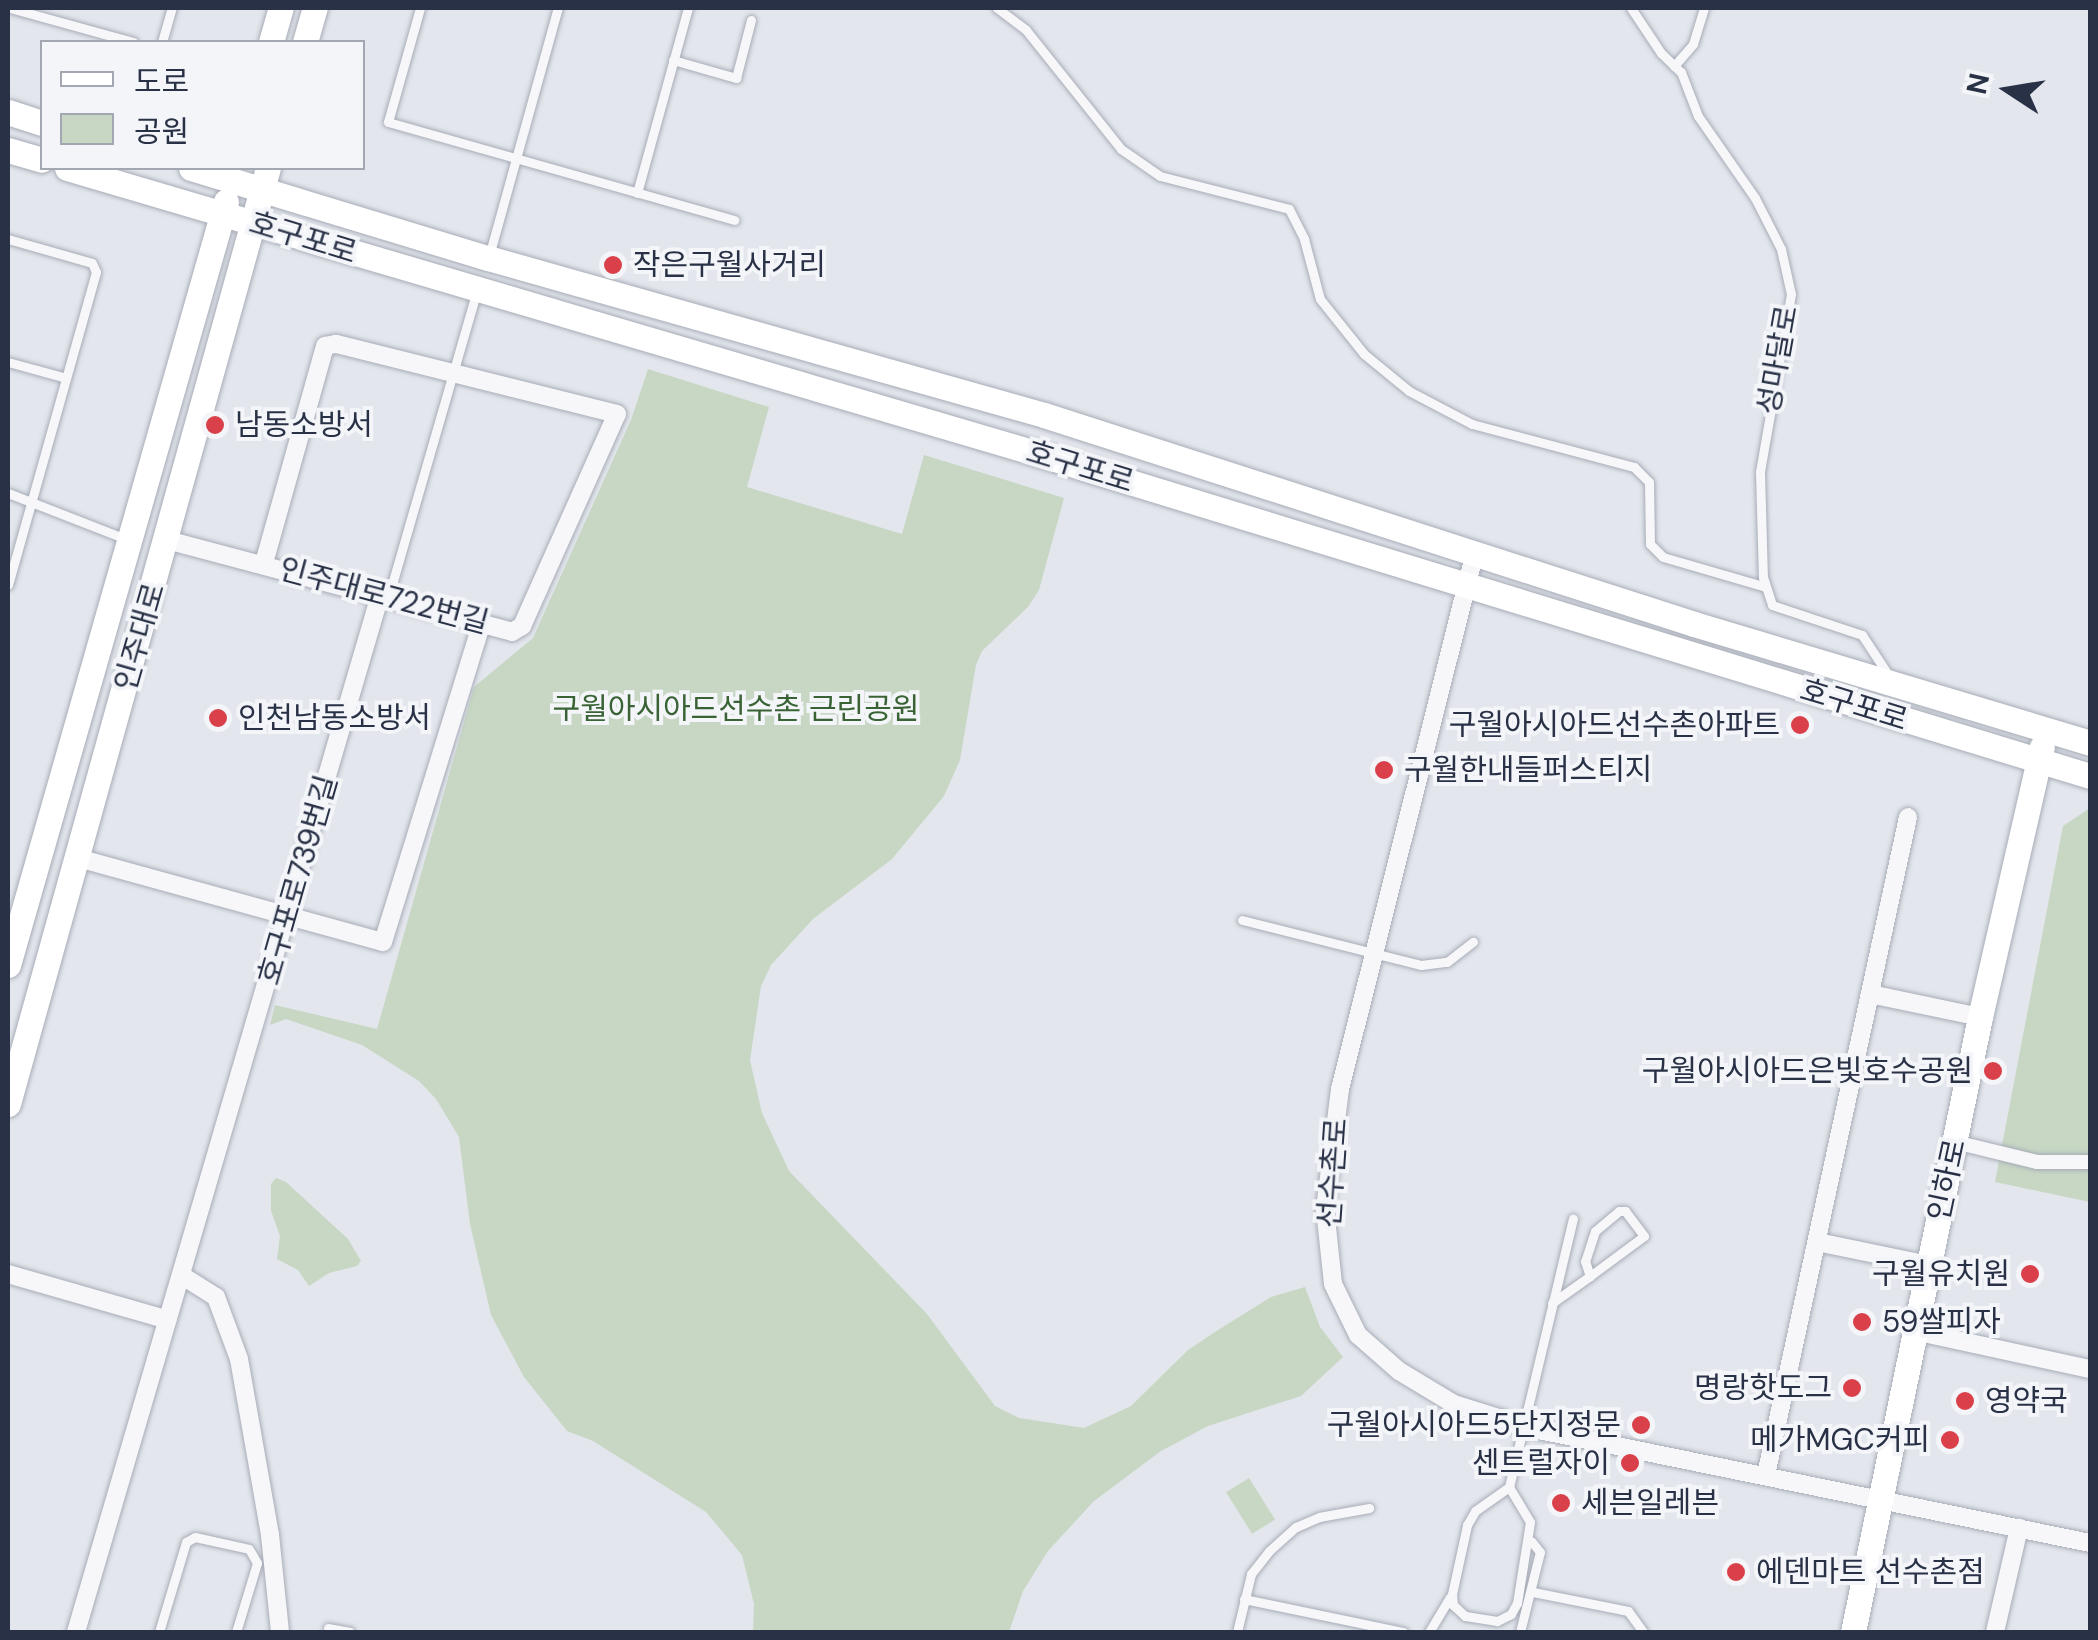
<!DOCTYPE html>
<meta charset="utf-8">
<style>
body{margin:0}
#map{position:relative;width:2098px;height:1640px;overflow:hidden;background:#e3e6ec;font-family:"DM Sans","Noto Sans KR",sans-serif}
div>[style]{position:absolute}
.green>*{inset:0;background:#c7d7c4;transform-origin:0 0}
.roads{filter:drop-shadow(0 0 2px #a7acb7) drop-shadow(0 0 2px #a7acb7)}
.service>*{height:9px;margin:-4.5px;padding:0 4.5px;transform-origin:4.5px;border-radius:4.5px;background:#f7f7fa}
.pedestrian>*{height:14px;margin:-7px;padding:0 7px;transform-origin:7px;border-radius:7px;background:#f7f7fa}
.minor>*{height:18px;margin:-9px;padding:0 9px;transform-origin:9px;border-radius:9px;background:#f7f7fa}
.secondary>*{height:25px;margin:-12.5px;padding:0 12.5px;transform-origin:12.5px;border-radius:12.5px;background:#fff}
.dots>*{width:28px;height:28px;translate:-50% -50%;box-sizing:border-box;border:5px solid #f3f5f9;border-radius:50%}
span{translate:-50% -50%;white-space:nowrap;text-align:center;line-height:1.15;-webkit-text-stroke:8px #f3f5f9;paint-order:stroke}
.street-label{font-size:30px;color:#293146}
.poi-label{font-size:30px;color:#293146}
.left{translate:0 -50%;text-align:left}
.right{translate:-100% -50%;text-align:right}
.park-label{font-size:30px;color:#3a6335}
.frame{position:absolute;inset:0;border:10px solid #293146;pointer-events:none}
.legend{position:absolute;left:40px;top:40px;width:325px;height:130px;box-sizing:border-box;background:#f3f5f9;border:2px solid #a2a7b1;margin:0;padding:12px 18px;list-style:none;font-size:30px;color:#293146}
.legend li{display:flex;align-items:center;gap:20px;height:50px}
.legend b{width:50px;border:2px solid #a2a7b1}
.north{position:absolute;left:1958px;top:40px;width:100px;height:100px;-webkit-text-stroke:8px #f3f5f9;paint-order:stroke;rotate:282deg;font-size:28px;font-weight:700;line-height:40px;text-align:center;color:#293146}
.north::after{content:'';display:block;margin:auto;width:35px;height:45px;background:#293146;clip-path:polygon(50% 0,100% 100%,50% 72%,0 100%)}
</style>
<div id="map">
<div class="green">
<i style="clip-path:polygon(648px 369px,769px 407px,747px 487px,902px 534px,924px 455px,1064px 498px,1039px 590px,1028px 607px,982px 651px,976px 665px,960px 760px,944px 796px,892px 859px,813px 919px,771px 965px,761px 986px,750px 1060px,762px 1113px,789px 1171px,927px 1314px,995px 1406px,1019px 1418px,1084px 1428px,1131px 1406px,1188px 1350px,1218px 1330px,1271px 1297px,1305px 1287px,1320px 1327px,1343px 1357px,1301px 1396px,1208px 1426px,1161px 1451px,1094px 1501px,1048px 1551px,1023px 1591px,1009px 1632px,753px 1632px,754px 1604px,742px 1555px,706px 1512px,593px 1441px,567px 1431px,524px 1377px,491px 1315px,470px 1224px,459px 1137px,436px 1099px,419px 1081px,362px 1045px,286px 1019px,270px 1025px,275px 1005px,377px 1029px,474px 687px,533px 638px,631px 420px)"></i>
<i style="clip-path:polygon(2090px 808px,2090px 1202px,1995px 1182px,2063px 826px)"></i>
<i style="clip-path:polygon(276px 1178px,286px 1182px,348px 1239px,361px 1261px,357px 1266px,329px 1273px,309px 1286px,298px 1270px,277px 1259px,280px 1236px,271px 1211px,271px 1184px)"></i>
<i style="left:1249px;top:1478px;width:49px;height:27px;rotate:58deg"></i>
</div>
<div class="roads">
<div class="service">
<i style="left:10px;top:8px;width:128px;rotate:15.5deg"></i>
<i style="left:420px;top:8px;width:118px;rotate:105.7deg"></i>
<i style="left:388px;top:122px;width:360px;rotate:15.8deg"></i>
<i style="left:997px;top:8px;width:36px;rotate:37deg"></i>
<i style="left:1026px;top:30px;width:152px;rotate:51.4deg"></i>
<i style="left:1121px;top:149px;width:47px;rotate:34.7deg"></i>
<i style="left:1160px;top:176px;width:133px;rotate:14.3deg"></i>
<i style="left:1289px;top:209px;width:34px;rotate:63deg"></i>
<i style="left:1304px;top:239px;width:62px;rotate:75.1deg"></i>
<i style="left:1320px;top:299px;width:70px;rotate:51.3deg"></i>
<i style="left:1364px;top:354px;width:58px;rotate:39.4deg"></i>
<i style="left:1409px;top:391px;width:71px;rotate:27.6deg"></i>
<i style="left:1472px;top:424px;width:168px;rotate:14.9deg"></i>
<i style="left:1634px;top:467px;width:21px;rotate:45deg"></i>
<i style="left:1649px;top:482px;width:62px;rotate:89.1deg"></i>
<i style="left:1650px;top:544px;width:18px;rotate:45deg"></i>
<i style="left:1663px;top:557px;width:107px;rotate:16.2deg"></i>
<i style="left:1631px;top:8px;width:54px;rotate:56.3deg"></i>
<i style="left:1661px;top:53px;width:28px;rotate:44deg"></i>
<i style="left:1681px;top:72px;width:47px;rotate:68.9deg"></i>
<i style="left:1698px;top:116px;width:100px;rotate:55.2deg"></i>
<i style="left:1755px;top:198px;width:57px;rotate:63deg"></i>
<i style="left:1781px;top:249px;width:46px;rotate:77.5deg"></i>
<i style="left:1791px;top:294px;width:181px;rotate:99.9deg"></i>
<i style="left:1760px;top:472px;width:105px;rotate:88.4deg"></i>
<i style="left:1763px;top:577px;width:29px;rotate:72deg"></i>
<i style="left:1772px;top:605px;width:95px;rotate:18.4deg"></i>
<i style="left:1862px;top:635px;width:49px;rotate:56.6deg"></i>
<i style="left:162px;top:42px;width:35px;rotate:-74deg"></i>
<i style="left:673px;top:60px;width:66px;rotate:15.9deg"></i>
<i style="left:736px;top:78px;width:60px;rotate:-75.5deg"></i>
<i style="left:1674px;top:66px;width:29px;rotate:-49deg"></i>
<i style="left:1693px;top:44px;width:38px;rotate:-73deg"></i>
<i style="left:637px;top:193px;width:192px;rotate:-74.6deg"></i>
<i style="left:8px;top:239px;width:87px;rotate:15.9deg"></i>
<i style="left:92px;top:263px;width:10px;rotate:66deg"></i>
<i style="left:96px;top:272px;width:325px;rotate:105.7deg"></i>
<i style="left:489px;top:256px;width:257px;rotate:-74.5deg"></i>
<i style="left:8px;top:362px;width:60px;rotate:15.4deg"></i>
<i style="left:8px;top:493px;width:127px;rotate:21.3deg"></i>
<i style="left:380px;top:595px;width:19px;rotate:-47deg"></i>
<i style="left:393px;top:581px;width:303px;rotate:-73.9deg"></i>
<i style="left:1242px;top:920px;width:185px;rotate:14.1deg"></i>
<i style="left:1421px;top:965px;width:26px;rotate:-7deg"></i>
<i style="left:1447px;top:962px;width:33px;rotate:-38deg"></i>
<i style="left:1552px;top:1303px;width:47px;rotate:-35.4deg"></i>
<i style="left:1590px;top:1276px;width:67px;rotate:-36.5deg"></i>
<i style="left:1644px;top:1236px;width:31px;rotate:-127deg"></i>
<i style="left:1625px;top:1211px;width:6px;rotate:180deg"></i>
<i style="left:1619px;top:1211px;width:31px;rotate:140deg"></i>
<i style="left:1595px;top:1231px;width:32px;rotate:108deg"></i>
<i style="left:1585px;top:1261px;width:16px;rotate:72deg"></i>
<i style="left:1509px;top:1487px;width:41px;rotate:59deg"></i>
<i style="left:1530px;top:1522px;width:82px;rotate:99.1deg"></i>
<i style="left:1517px;top:1603px;width:13px;rotate:119deg"></i>
<i style="left:1511px;top:1614px;width:16px;rotate:153deg"></i>
<i style="left:1497px;top:1621px;width:32px;rotate:-171deg"></i>
<i style="left:1465px;top:1616px;width:16px;rotate:-137deg"></i>
<i style="left:1453px;top:1605px;width:11px;rotate:-95deg"></i>
<i style="left:1452px;top:1594px;width:71px;rotate:-77.7deg"></i>
<i style="left:1467px;top:1525px;width:16px;rotate:-60deg"></i>
<i style="left:1475px;top:1511px;width:42px;rotate:-35.2deg"></i>
<i style="left:1509px;top:1487px;width:276px;rotate:-76.6deg"></i>
<i style="left:1533px;top:1592px;width:97px;rotate:11.3deg"></i>
<i style="left:1628px;top:1611px;width:26px;rotate:54deg"></i>
<i style="left:1244px;top:1599px;width:163px;rotate:11.7deg"></i>
<i style="left:328px;top:1628px;width:22px;rotate:10deg"></i>
<i style="left:159px;top:1632px;width:94px;rotate:-73.3deg"></i>
<i style="left:186px;top:1542px;width:10px;rotate:-29deg"></i>
<i style="left:195px;top:1537px;width:55px;rotate:12.5deg"></i>
<i style="left:249px;top:1549px;width:16px;rotate:60deg"></i>
<i style="left:257px;top:1563px;width:72px;rotate:106.9deg"></i>
<i style="left:1237px;top:1632px;width:60px;rotate:-76.4deg"></i>
<i style="left:1251px;top:1574px;width:29px;rotate:-52deg"></i>
<i style="left:1269px;top:1551px;width:36px;rotate:-42deg"></i>
<i style="left:1296px;top:1527px;width:25px;rotate:-23deg"></i>
<i style="left:1319px;top:1517px;width:51px;rotate:-10.2deg"></i>
<i style="left:1429px;top:1632px;width:41px;rotate:-59deg"></i>
<i style="left:1520px;top:1632px;width:82px;rotate:-76deg"></i>
<i style="left:1540px;top:1552px;width:14px;rotate:-129deg"></i>
</div>
<div class="pedestrian">
<i style="left:1955px;top:1142px;width:84px;rotate:13.7deg"></i>
<i style="left:2037px;top:1162px;width:53px"></i>
</div>
<div class="minor">
<i style="left:167px;top:540px;width:357px;rotate:14.9deg"></i>
<i style="left:512px;top:632px;width:12px;rotate:-31deg"></i>
<i style="left:522px;top:626px;width:232px;rotate:-65.9deg"></i>
<i style="left:617px;top:414px;width:290px;rotate:-166deg"></i>
<i style="left:336px;top:344px;width:11px;rotate:170deg"></i>
<i style="left:325px;top:346px;width:225px;rotate:105.7deg"></i>
<i style="left:1475px;top:552px;width:554px;rotate:104.11deg"></i>
<i style="left:1340px;top:1089px;width:121px;rotate:97.1deg"></i>
<i style="left:1325px;top:1209px;width:75px;rotate:83.9deg"></i>
<i style="left:1333px;top:1284px;width:57px;rotate:63.9deg"></i>
<i style="left:1358px;top:1335px;width:55px;rotate:41.3deg"></i>
<i style="left:1399px;top:1371px;width:64px;rotate:31deg"></i>
<i style="left:1454px;top:1404px;width:84px;rotate:17.4deg"></i>
<i style="left:1534px;top:1429px;width:568px;rotate:11.59deg"></i>
<i style="left:78px;top:858px;width:316px;rotate:15.4deg"></i>
<i style="left:383px;top:942px;width:334px;rotate:-72.8deg"></i>
<i style="left:1870px;top:994px;width:112px;rotate:11.8deg"></i>
<i style="left:1817px;top:1242px;width:114px;rotate:11.6deg"></i>
<i style="left:8px;top:1274px;width:166px;rotate:16deg"></i>
<i style="left:181px;top:1275px;width:41px;rotate:32.2deg"></i>
<i style="left:216px;top:1297px;width:66px;rotate:69.6deg"></i>
<i style="left:239px;top:1359px;width:179px;rotate:80deg"></i>
<i style="left:270px;top:1535px;width:98px;rotate:84.1deg"></i>
<i style="left:1915px;top:1331px;width:179px;rotate:12.3deg"></i>
<i style="left:1766px;top:1475px;width:673px;rotate:-77.82deg"></i>
<i style="left:76px;top:1632px;width:1081px;rotate:-73.66deg"></i>
<i style="left:1995px;top:1632px;width:107px;rotate:-77deg"></i>
</div>
<div class="secondary">
<i style="left:271px;top:42px;width:35px;rotate:-74deg"></i>
<i style="left:305px;top:42px;width:35px;rotate:-74deg"></i>
<i style="left:8px;top:112px;width:36px;rotate:18deg"></i>
<i style="left:8px;top:150px;width:35px;rotate:16deg"></i>
<i style="left:67px;top:168px;width:1006px;rotate:16.4deg"></i>
<i style="left:1032px;top:452px;width:1106px;rotate:17.03deg"></i>
<i style="left:191px;top:168px;width:310px;rotate:16.9deg"></i>
<i style="left:488px;top:258px;width:578px;rotate:15.77deg"></i>
<i style="left:1044px;top:415px;width:683px;rotate:17.82deg"></i>
<i style="left:1694px;top:624px;width:413px;rotate:16.7deg"></i>
<i style="left:8px;top:965px;width:794px;rotate:-74.07deg"></i>
<i style="left:8px;top:1104px;width:971px;rotate:-74.48deg"></i>
<i style="left:1853px;top:1632px;width:628px;rotate:-78.33deg"></i>
<i style="left:1980px;top:1017px;width:277px;rotate:-77.1deg"></i>
</div>
</div>
<div class="dots">
<i style="left:613px;top:265px;background:#d9404a"></i>
<i style="left:215px;top:425px;background:#d9404a"></i>
<i style="left:218px;top:718px;background:#d9404a"></i>
<i style="left:1800px;top:725px;background:#d9404a"></i>
<i style="left:1384px;top:770px;background:#d9404a"></i>
<i style="left:1993px;top:1071px;background:#d9404a"></i>
<i style="left:2030px;top:1274px;background:#d9404a"></i>
<i style="left:1862px;top:1322px;background:#d9404a"></i>
<i style="left:1852px;top:1388px;background:#d9404a"></i>
<i style="left:1965px;top:1401px;background:#d9404a"></i>
<i style="left:1641px;top:1425px;background:#d9404a"></i>
<i style="left:1950px;top:1440px;background:#d9404a"></i>
<i style="left:1630px;top:1463px;background:#d9404a"></i>
<i style="left:1561px;top:1503px;background:#d9404a"></i>
<i style="left:1736px;top:1572px;background:#d9404a"></i>
</div>
<div class="street-label">
<span style="left:303px;top:238px;rotate:17deg">호구포로</span>
<span style="left:1778px;top:360px;rotate:-80deg">성마달로</span>
<span style="left:1080px;top:467px;rotate:17deg">호구포로</span>
<span style="left:384px;top:596px;rotate:15deg">인주대로722번길</span>
<span style="left:140px;top:637px;rotate:-74deg">인주대로</span>
<span style="left:1854px;top:705px;rotate:17deg">호구포로</span>
<span style="left:298px;top:880px;rotate:-74deg">호구포로739번길</span>
<span style="left:1333px;top:1173px;rotate:-86deg">선수촌로</span>
<span style="left:1947px;top:1180px;rotate:-78deg">인하로</span>
</div>
<div class="poi-label">
<span class="left" style="left:633px;top:265px">작은구월사거리</span>
<span class="left" style="left:235px;top:425px">남동소방서</span>
<span class="left" style="left:238px;top:718px">인천남동소방서</span>
<span class="right" style="left:1780px;top:725px">구월아시아드선수촌아파트</span>
<span class="left" style="left:1404px;top:770px">구월한내들퍼스티지</span>
<span class="right" style="left:1973px;top:1071px">구월아시아드은빛호수공원</span>
<span class="right" style="left:2010px;top:1274px">구월유치원</span>
<span class="left" style="left:1882px;top:1322px">59쌀피자</span>
<span class="right" style="left:1832px;top:1388px">명랑핫도그</span>
<span class="left" style="left:1985px;top:1401px">영약국</span>
<span class="right" style="left:1621px;top:1425px">구월아시아드5단지정문</span>
<span class="right" style="left:1930px;top:1440px">메가MGC커피</span>
<span class="right" style="left:1610px;top:1463px">센트럴자이</span>
<span class="left" style="left:1581px;top:1503px">세븐일레븐</span>
<span class="left" style="left:1756px;top:1572px">에덴마트 선수촌점</span>
</div>
<div class="park-label">
<span style="left:736px;top:709px">구월아시아드선수촌 근린공원</span>
</div>
<div class="frame"></div>
<ul class="legend">
<li><b style="height:12px;background:#fff"></b>도로</li>
<li><b style="height:28px;background:#c7d7c4"></b>공원</li>
</ul>
<div class="north">N</div>
</div>
